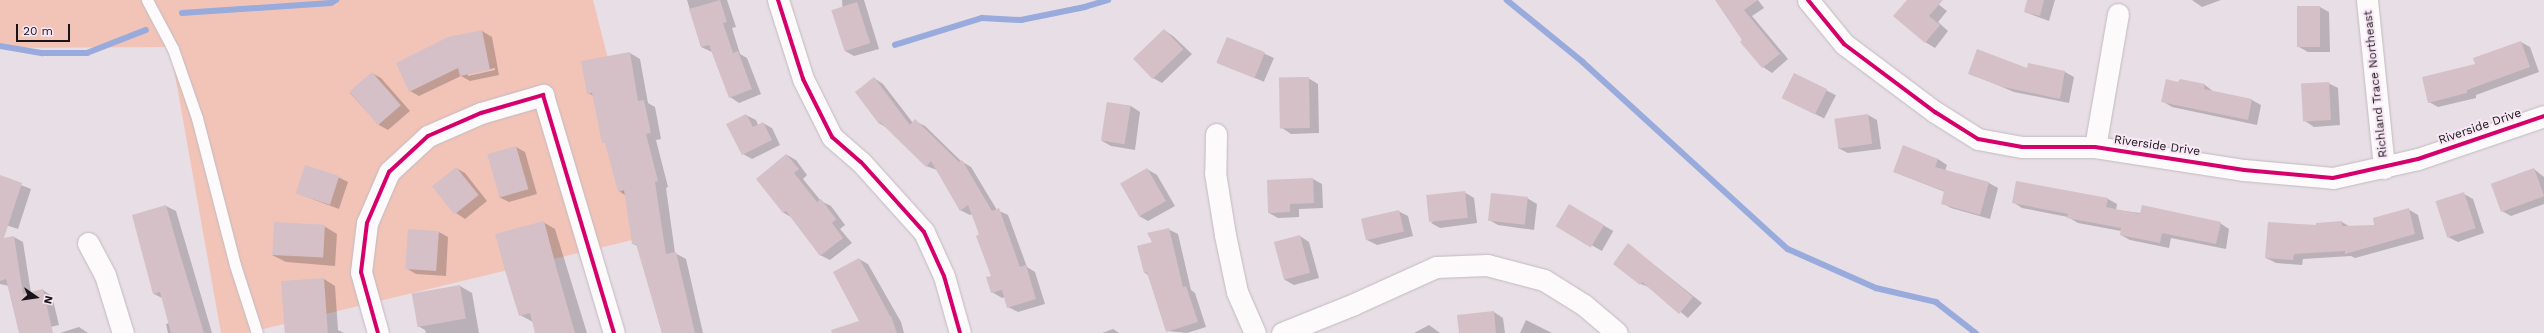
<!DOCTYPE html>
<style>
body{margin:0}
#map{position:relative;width:2544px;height:333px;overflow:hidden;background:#e8dee5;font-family:"Work Sans",sans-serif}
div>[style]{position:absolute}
.green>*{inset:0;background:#f2c4b8}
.shadow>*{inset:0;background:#0003;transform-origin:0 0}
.stream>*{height:5.5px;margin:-2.75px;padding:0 2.75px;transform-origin:2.75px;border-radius:2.75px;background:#98abdc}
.building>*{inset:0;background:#d4c0c6;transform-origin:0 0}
.roads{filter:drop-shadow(0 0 1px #c2bac0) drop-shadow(0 0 1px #c2bac0)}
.service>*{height:11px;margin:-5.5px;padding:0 5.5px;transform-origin:5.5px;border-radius:5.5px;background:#fcfafb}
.minor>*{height:21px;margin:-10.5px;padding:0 10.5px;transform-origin:10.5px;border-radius:10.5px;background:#fcfafb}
.cycleway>*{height:4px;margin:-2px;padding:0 2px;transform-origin:2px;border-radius:2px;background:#d6006c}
span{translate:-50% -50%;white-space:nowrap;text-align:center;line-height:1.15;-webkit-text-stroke:4px #f8e8f5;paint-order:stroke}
.street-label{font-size:12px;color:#191318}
.north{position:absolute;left:16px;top:277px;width:40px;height:40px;-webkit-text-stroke:3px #f8e8f5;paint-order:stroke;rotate:103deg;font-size:11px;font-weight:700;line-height:16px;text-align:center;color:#191318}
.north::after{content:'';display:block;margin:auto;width:14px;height:18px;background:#191318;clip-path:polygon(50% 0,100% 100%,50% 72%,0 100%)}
.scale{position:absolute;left:16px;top:24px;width:54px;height:18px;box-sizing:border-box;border:2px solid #191318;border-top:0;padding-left:5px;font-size:12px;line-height:14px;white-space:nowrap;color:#191318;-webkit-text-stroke:3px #f8e8f5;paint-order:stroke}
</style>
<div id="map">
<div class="green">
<i style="clip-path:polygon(0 0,593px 0,653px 235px,247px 333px,221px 333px,170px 47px,0 48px)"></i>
</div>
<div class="shadow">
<i style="clip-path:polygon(687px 0,727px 0,736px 27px,732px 28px,740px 54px,747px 58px,761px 94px,739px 103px,730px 97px,712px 52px,701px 47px)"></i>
<i style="clip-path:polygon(842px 0,864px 0,879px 49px,854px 56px,845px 51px)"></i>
<i style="clip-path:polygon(1716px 0,1758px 0,1764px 8px,1752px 16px,1788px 59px,1772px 73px,1763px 67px,1742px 42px,1744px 40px)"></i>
<i style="clip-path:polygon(1909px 0,1933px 0,1947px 11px,1938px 22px,1948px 31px,1935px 48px,1925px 42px)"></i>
<i style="clip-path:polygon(2028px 0,2055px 0,2049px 21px,2025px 12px)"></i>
<i style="clip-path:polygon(2192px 0,2221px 0,2202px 7px)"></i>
<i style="clip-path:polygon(2298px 7px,2320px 7px,2329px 12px,2330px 52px,2308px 52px,2299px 47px)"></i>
<i style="clip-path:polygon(1164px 30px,1173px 36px,1192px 54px,1162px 83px,1153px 78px)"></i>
<i style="clip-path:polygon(evenodd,482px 31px,492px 37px,499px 75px,470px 81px,461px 76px,419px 96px,410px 91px,482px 31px,495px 68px,495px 70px,468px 76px,468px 74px,495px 68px)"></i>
<i style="left:1227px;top:38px;width:51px;height:26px;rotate:23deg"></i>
<i style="clip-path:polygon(2521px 42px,2530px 47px,2539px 72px,2476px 95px,2476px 98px,2438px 107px,2429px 102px,2476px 65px)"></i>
<i style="clip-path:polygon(630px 53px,640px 59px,648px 103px,655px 107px,661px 139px,656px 140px,668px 187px,666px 188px,675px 253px,686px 259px,703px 333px,662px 333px,638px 246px,633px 244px,626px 196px,619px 191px,607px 144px,603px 142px,594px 96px,588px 93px)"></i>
<i style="clip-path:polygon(2029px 65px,2065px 72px,2074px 77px,2069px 103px,2014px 92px,1969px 73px,2028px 70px)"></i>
<i style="clip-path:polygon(372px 73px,381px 78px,410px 111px,388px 130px,379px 125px,350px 93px)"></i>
<i style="left:1794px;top:74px;width:47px;height:26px;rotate:27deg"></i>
<i style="clip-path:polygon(874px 78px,883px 84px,913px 123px,915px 121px,925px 126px,961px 161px,971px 167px,997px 210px,1008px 215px,1027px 267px,1035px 272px,1045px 304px,1018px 312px,1008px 307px,1005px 297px,1002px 298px,992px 292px,992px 277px,973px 214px,970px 215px,960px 210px,937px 170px,926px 166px,887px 128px,879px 123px)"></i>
<i style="clip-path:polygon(1308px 78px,1318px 84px,1319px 133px,1291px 134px,1282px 128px)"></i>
<i style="clip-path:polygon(2178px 83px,2205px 85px,2214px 92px,2252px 100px,2261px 105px,2257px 125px,2172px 107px,2162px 101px)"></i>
<i style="clip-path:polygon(2328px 83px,2338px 88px,2340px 125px,2314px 127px,2305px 121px)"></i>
<i style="clip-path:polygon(1107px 103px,1131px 106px,1140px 112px,1135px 150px,1111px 146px,1102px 141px)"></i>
<i style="clip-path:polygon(746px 115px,756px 120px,758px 125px,763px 123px,772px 128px,780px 145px,752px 159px,743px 154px)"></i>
<i style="clip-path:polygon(1868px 115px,1877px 120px,1881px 149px,1848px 153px,1838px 148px)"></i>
<i style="clip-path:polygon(516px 147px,525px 152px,537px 194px,509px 202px,499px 197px)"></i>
<i style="clip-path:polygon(1903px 147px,1938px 159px,1947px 165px,1945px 171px,1989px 183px,1998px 188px,1990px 219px,1951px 208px,1942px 203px,1945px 192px,1894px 172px)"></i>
<i style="clip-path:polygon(787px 155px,796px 160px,807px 175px,803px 179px,821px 201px,831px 206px,845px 225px,840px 229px,852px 243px,830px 260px,820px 255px,791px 217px,784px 213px,757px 179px)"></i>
<i style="clip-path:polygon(456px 168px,465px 173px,487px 201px,465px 219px,456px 213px,434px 186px)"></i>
<i style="clip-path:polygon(1147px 169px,1157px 175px,1175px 206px,1148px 221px,1139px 216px)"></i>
<i style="clip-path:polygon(2534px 169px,2544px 177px,2544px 204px,2511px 216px,2502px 211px)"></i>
<i style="clip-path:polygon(0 177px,31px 189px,18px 229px,0 223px)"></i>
<i style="clip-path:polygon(338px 177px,348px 182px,339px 209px,296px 193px)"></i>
<i style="clip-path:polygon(1313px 179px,1322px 184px,1323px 208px,1299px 209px,1299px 217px,1278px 218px,1269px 213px)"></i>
<i style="clip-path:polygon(1464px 192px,1474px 198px,1477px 223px,1440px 228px,1431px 223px)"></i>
<i style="clip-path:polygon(2464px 194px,2473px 199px,2484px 233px,2458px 242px,2448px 237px)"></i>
<i style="clip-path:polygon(1527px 198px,1537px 204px,1534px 230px,1498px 225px,1489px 220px)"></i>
<i style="clip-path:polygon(2108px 199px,2117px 204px,2116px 210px,2220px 223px,2229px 229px,2226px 249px,2171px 238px,2169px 248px,2130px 240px,2121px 235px,2121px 231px,2078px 223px,2068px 217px,2022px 208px,2013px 202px)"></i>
<i style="clip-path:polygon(166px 206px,176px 211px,212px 333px,168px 333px,166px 324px,170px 323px,162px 298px,154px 294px)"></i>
<i style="left:1570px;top:206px;width:50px;height:23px;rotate:30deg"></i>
<i style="clip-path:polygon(2408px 209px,2418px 215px,2424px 239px,2355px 258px,2351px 256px,2303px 259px,2302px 265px,2276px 263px,2266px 258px,2342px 222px,2350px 227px,2376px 226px)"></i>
<i style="clip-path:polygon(1398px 211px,1408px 216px,1413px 236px,1377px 245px,1367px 240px)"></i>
<i style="clip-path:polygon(543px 222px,555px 229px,587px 333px,536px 333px,533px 322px,520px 315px)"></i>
<i style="clip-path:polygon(324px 226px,337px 234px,335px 266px,286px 262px,272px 255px)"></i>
<i style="clip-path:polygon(1168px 229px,1178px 234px,1191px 290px,1195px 293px,1206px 327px,1187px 333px,1167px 331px,1148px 275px,1145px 273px,1154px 243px)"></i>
<i style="clip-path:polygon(439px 232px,448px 237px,446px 276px,416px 274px,406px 268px)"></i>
<i style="clip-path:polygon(1300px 236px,1309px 242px,1319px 278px,1294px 285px,1285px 280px,1275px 243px)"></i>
<i style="clip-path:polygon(14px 237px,23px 242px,31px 293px,43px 290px,52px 296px,59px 325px,28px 332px,9px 286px,0 284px,0 239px)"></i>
<i style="clip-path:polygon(1628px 244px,1702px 303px,1688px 318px,1651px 288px,1641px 284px)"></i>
<i style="clip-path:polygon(859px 259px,868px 264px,901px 322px,904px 333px,858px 333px,860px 322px)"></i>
<i style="clip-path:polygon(324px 279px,335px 286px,338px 330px,344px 333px,295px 333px)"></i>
<i style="clip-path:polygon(460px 286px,472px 293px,479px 333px,426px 333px,425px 330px,418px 326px)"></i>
<i style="clip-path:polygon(1494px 312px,1503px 318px,1505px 333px,1460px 333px)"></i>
<i style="clip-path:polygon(1526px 320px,1552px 333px,1520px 333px)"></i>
<i style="clip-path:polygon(1429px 325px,1440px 333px,1414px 333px)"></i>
<i style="clip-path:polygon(79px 327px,88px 333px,60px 333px)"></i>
<i style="clip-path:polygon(1113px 329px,1119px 333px,1102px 333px)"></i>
</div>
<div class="stream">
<i style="left:1507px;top:0;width:98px;rotate:39.2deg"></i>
<i style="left:1583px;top:62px;width:277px;rotate:42.4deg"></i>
<i style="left:1788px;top:249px;width:96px;rotate:23.9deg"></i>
<i style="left:1876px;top:288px;width:62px;rotate:13.1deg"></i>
<i style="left:1936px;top:302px;width:51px;rotate:37.8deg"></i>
<i style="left:182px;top:13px;width:149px;rotate:-3.8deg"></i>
<i style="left:331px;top:3px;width:6px;rotate:-31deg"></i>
<i style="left:895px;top:45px;width:91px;rotate:-17.2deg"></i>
<i style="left:982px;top:18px;width:39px;rotate:3deg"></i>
<i style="left:1021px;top:20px;width:65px;rotate:-11.5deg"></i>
<i style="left:1085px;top:7px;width:24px;rotate:-17deg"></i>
<i style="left:0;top:46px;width:43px;rotate:9.5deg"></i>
<i style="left:42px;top:53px;width:45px"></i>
<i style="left:87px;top:53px;width:63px;rotate:-21.3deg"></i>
</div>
<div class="building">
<i style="clip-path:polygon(720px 0,727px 22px,723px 23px,733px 53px,738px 51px,752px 89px,729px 98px,709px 45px,701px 47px,689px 9px)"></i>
<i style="clip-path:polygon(1715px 0,1758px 0,1744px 10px,1780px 54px,1762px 68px,1740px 42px,1742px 40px)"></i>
<i style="clip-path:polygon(1907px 0,1943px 0,1929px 16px,1940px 25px,1925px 43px,1893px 16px)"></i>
<i style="clip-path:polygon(2027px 0,2044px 0,2040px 16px,2024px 12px)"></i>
<i style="left:857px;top:2px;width:43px;height:27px;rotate:72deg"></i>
<i style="left:2297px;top:6px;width:23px;height:41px"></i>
<i style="left:1164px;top:29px;width:28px;height:43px;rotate:46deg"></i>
<i style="clip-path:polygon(482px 30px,490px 70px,460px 76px,458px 68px,409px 92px,396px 63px,448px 37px)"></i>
<i style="left:1227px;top:37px;width:41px;height:28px;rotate:22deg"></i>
<i style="clip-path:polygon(2521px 41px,2530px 67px,2467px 90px,2467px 93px,2428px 103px,2422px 77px,2475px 64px,2473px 58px)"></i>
<i style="clip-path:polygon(1977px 49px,2027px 68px,2028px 63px,2065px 71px,2060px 99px,2003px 87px,1968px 74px)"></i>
<i style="clip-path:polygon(630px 52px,638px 101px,644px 100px,651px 133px,646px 134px,658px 181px,655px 182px,666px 254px,676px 252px,695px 333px,662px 333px,636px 244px,632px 244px,624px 190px,618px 192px,605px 143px,602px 143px,592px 93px,587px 94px,581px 61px)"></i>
<i style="left:372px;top:72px;width:44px;height:30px;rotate:49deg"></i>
<i style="left:1794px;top:73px;width:37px;height:28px;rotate:26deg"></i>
<i style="clip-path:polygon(874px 77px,910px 125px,915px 119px,959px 162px,962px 160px,992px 211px,999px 208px,1020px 267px,1026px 265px,1036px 299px,1007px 308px,1002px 290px,991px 293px,986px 277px,991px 276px,976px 236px,979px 234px,968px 205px,960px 211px,931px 161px,926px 167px,880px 122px,879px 124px,855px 92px)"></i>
<i style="left:1309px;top:77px;width:51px;height:30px;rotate:89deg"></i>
<i style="clip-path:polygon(2166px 79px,2178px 82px,2180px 79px,2205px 84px,2204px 89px,2252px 99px,2248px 120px,2161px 102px)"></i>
<i style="left:2329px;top:82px;width:38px;height:28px;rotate:87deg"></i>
<i style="left:1107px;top:102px;width:24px;height:39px;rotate:9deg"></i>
<i style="clip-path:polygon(746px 114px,753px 127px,763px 122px,772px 140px,742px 155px,726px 124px)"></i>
<i style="left:1868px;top:114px;width:30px;height:34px;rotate:82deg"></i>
<i style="clip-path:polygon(1903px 145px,1938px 159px,1935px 167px,1989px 182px,1980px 215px,1941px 204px,1944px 191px,1893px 172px)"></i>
<i style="left:516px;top:146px;width:45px;height:30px;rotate:74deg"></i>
<i style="clip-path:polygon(786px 154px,799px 169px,794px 173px,817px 202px,821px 199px,836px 219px,832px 223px,843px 238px,820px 256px,786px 211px,783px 213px,756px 179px)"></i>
<i style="left:305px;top:165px;width:36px;height:30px;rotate:18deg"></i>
<i style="left:456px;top:167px;width:36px;height:31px;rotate:51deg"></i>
<i style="left:1147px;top:168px;width:38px;height:31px;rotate:60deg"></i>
<i style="left:2534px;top:168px;width:30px;height:46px;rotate:70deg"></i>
<i style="clip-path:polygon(0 175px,22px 183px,4px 238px,14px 236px,23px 294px,43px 289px,53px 333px,19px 333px,6px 279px,0 281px)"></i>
<i style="clip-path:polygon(1313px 178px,1314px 203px,1290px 204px,1290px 212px,1268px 213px,1267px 180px)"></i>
<i style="clip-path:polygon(2016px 181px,2108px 198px,2106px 207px,2140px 214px,2142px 205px,2221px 222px,2216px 244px,2162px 233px,2160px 243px,2120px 235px,2121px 228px,2067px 218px,2068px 214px,2012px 203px)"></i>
<i style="left:1465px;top:191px;width:27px;height:39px;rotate:84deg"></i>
<i style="left:2464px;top:192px;width:38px;height:30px;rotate:72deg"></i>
<i style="left:1491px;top:193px;width:37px;height:28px;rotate:6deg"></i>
<i style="left:1569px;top:204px;width:41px;height:26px;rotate:31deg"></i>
<i style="clip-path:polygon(166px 205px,179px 251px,204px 333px,171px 333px,160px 292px,153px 294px,132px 215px)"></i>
<i style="clip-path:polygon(2409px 208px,2415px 234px,2345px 254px,2345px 251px,2294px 254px,2293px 260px,2265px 258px,2268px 222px,2316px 225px,2316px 223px,2342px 221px,2342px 226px,2374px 225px,2373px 218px)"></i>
<i style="left:1399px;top:210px;width:22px;height:39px;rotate:77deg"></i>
<i style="clip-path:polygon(544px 221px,557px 270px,575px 333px,535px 333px,530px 313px,519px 316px,504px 267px,495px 234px)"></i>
<i style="left:274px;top:222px;width:51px;height:33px;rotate:3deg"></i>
<i style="clip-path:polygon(1169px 228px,1183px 287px,1186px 286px,1198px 322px,1166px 332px,1147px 272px,1144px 273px,1137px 246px,1152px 242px,1147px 233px)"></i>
<i style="left:408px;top:229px;width:31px;height:40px;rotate:4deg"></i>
<i style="left:1300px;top:235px;width:39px;height:27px;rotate:75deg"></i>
<i style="clip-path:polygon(1628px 243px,1693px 297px,1679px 314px,1642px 282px,1640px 285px,1613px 264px)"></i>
<i style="clip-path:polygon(859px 258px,890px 316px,891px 316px,897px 333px,832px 333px,831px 330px,859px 321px,833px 272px)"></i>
<i style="left:324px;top:278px;width:55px;height:43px;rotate:86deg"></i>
<i style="left:460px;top:285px;width:34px;height:49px;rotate:80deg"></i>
<i style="clip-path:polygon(1494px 311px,1496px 333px,1459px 333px,1457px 315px)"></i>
</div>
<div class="roads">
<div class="service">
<i style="left:147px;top:0;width:55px;rotate:62deg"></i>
<i style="left:173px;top:49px;width:73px;rotate:70.8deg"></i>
<i style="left:197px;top:118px;width:152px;rotate:75.5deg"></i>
<i style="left:235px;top:265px;width:71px;rotate:72.1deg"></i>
</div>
<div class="minor">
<i style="left:778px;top:0;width:83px;rotate:72.4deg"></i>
<i style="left:803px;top:79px;width:65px;rotate:63.4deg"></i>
<i style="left:832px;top:137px;width:38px;rotate:41deg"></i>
<i style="left:861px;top:162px;width:94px;rotate:48deg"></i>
<i style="left:924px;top:232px;width:48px;rotate:65.6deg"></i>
<i style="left:944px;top:276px;width:59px;rotate:74.3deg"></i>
<i style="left:1808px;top:0;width:57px;rotate:50.7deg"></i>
<i style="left:1844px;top:44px;width:114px;rotate:36.8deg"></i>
<i style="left:1935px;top:112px;width:51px;rotate:32.1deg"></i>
<i style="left:1978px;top:139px;width:45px;rotate:10.3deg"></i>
<i style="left:2022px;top:147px;width:73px"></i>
<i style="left:2095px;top:147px;width:151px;rotate:8.8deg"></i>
<i style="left:2244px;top:170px;width:89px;rotate:5.1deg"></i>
<i style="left:2333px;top:178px;width:87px;rotate:-12.6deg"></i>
<i style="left:2418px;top:159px;width:133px;rotate:-18.8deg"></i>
<i style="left:2367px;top:0;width:169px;rotate:84.2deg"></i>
<i style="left:1216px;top:134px;width:39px;rotate:91deg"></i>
<i style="left:1215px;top:173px;width:63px;rotate:80.8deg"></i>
<i style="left:1225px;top:235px;width:58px;rotate:78.1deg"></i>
<i style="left:1237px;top:292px;width:45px;rotate:66.3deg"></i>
<i style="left:2095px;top:147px;width:135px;rotate:-80.2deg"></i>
<i style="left:88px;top:243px;width:36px;rotate:62deg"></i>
<i style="left:105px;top:275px;width:61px;rotate:72.8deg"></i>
<i style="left:378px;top:333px;width:63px;rotate:-105.6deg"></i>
<i style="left:361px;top:272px;width:49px;rotate:-83deg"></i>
<i style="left:367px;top:223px;width:56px;rotate:-66.7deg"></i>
<i style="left:389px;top:172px;width:53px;rotate:-42.7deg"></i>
<i style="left:428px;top:136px;width:58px;rotate:-23.5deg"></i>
<i style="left:481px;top:113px;width:65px;rotate:-16.2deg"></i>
<i style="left:543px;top:95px;width:248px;rotate:73.4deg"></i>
<i style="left:1282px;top:333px;width:78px;rotate:-21.9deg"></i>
<i style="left:1354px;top:304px;width:90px;rotate:-24.3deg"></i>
<i style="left:1436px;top:267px;width:51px;rotate:-2.2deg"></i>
<i style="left:1487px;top:265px;width:59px;rotate:14.7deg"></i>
<i style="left:1544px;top:280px;width:47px;rotate:32deg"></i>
<i style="left:1584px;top:305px;width:43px;rotate:40.3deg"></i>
</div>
</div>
<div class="cycleway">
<i style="left:778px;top:0;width:83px;rotate:72.4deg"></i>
<i style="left:803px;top:79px;width:65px;rotate:63.4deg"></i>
<i style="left:832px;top:137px;width:38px;rotate:41deg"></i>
<i style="left:861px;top:162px;width:94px;rotate:48deg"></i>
<i style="left:924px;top:232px;width:48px;rotate:65.6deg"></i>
<i style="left:944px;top:276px;width:59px;rotate:74.3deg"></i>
<i style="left:1808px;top:0;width:57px;rotate:50.7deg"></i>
<i style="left:1844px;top:44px;width:114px;rotate:36.8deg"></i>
<i style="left:1935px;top:112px;width:51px;rotate:32.1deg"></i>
<i style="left:1978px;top:139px;width:45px;rotate:10.3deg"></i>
<i style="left:2022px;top:147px;width:73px"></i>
<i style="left:2095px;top:147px;width:151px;rotate:8.8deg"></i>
<i style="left:2244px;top:170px;width:89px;rotate:5.1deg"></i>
<i style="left:2333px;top:178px;width:87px;rotate:-12.6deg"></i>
<i style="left:2418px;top:159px;width:133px;rotate:-18.8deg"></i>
<i style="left:378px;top:333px;width:63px;rotate:-105.6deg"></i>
<i style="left:361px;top:272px;width:49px;rotate:-83deg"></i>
<i style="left:367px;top:223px;width:56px;rotate:-66.7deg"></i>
<i style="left:389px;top:172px;width:53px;rotate:-42.7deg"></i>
<i style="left:428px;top:136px;width:58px;rotate:-23.5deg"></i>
<i style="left:481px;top:113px;width:65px;rotate:-16.2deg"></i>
<i style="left:543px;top:95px;width:248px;rotate:73.4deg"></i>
</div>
<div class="street-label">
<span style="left:2376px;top:84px;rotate:-96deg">Richland Trace Northeast</span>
<span style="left:2480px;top:127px;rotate:-19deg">Riverside Drive</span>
<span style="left:2157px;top:146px;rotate:8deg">Riverside Drive</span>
</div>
<div class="north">N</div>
<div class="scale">20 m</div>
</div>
